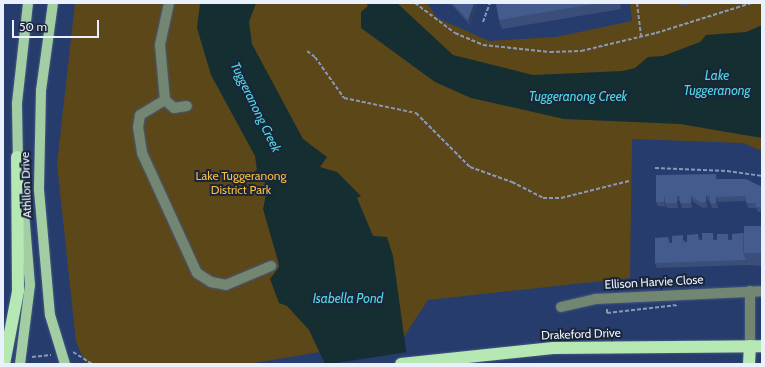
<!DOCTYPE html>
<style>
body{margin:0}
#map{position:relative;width:765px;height:367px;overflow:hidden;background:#263c6c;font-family:Cabin,sans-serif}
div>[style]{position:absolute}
.green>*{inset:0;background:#5c4719}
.water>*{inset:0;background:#152e31}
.pier>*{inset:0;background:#263c6c}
.path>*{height:2px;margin-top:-1px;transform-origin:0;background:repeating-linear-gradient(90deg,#8a98b6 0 4px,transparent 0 6px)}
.roads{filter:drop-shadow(0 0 1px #455983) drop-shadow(0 0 1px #455983)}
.minor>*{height:10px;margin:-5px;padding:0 5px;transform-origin:5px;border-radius:5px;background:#728671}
.major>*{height:10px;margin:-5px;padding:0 5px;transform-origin:5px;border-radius:5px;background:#a3cda2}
.highway>*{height:12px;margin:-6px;padding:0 6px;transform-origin:6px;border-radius:6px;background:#b6e8b4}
.wall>*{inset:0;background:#3a4e79}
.shaded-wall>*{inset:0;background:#2f4063}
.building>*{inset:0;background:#435b8d;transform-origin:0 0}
span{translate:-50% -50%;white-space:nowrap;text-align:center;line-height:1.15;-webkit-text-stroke:4px #1a253a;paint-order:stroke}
.park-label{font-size:12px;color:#f6be3d}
.street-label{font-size:12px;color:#eaf1fd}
.water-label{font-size:13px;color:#54d7e3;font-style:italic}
.frame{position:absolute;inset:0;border:4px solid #eaf1fd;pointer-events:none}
.scale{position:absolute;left:12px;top:20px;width:87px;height:18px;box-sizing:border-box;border:2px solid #eaf1fd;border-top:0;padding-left:5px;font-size:12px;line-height:14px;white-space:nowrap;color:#eaf1fd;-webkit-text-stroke:3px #1a253a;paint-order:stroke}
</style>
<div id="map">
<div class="green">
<i style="clip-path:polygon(75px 3px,427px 3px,437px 18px,489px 41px,556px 37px,632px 21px,630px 3px,762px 3px,762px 151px,743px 143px,632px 139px,630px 278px,428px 300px,403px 338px,248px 364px,86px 364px,76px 342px,57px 164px)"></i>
</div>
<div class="water">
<i style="clip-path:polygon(200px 3px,256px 3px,249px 22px,252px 44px,303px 139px,327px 157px,320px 167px,337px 172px,361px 196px,357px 198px,373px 236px,387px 237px,393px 256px,408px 364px,325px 364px,309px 330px,287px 306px,279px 303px,270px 279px,279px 267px,278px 261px,263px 209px,268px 185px,258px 177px,255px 156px,211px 75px,197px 28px)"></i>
<i style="clip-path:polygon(366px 3px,397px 3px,453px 55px,533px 75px,623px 71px,635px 68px,648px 57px,663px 56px,700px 42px,706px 35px,746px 32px,762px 25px,762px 138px,680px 124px,564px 119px,471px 98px,435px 82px,361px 28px,361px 12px,368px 6px)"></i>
</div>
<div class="pier">
<i style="clip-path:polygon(408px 352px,410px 364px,329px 364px)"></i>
</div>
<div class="path">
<i style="left:415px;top:3px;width:50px;rotate:36.9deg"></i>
<i style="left:455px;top:33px;width:30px;rotate:23deg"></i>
<i style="left:483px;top:45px;width:67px;rotate:6deg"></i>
<i style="left:550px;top:52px;width:31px;rotate:-2deg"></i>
<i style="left:581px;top:51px;width:77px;rotate:-13.5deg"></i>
<i style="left:656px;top:33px;width:100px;rotate:-17.5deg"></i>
<i style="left:637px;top:3px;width:33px;rotate:83deg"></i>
<i style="left:483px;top:22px;width:20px;rotate:-70deg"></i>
<i style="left:307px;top:51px;width:10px;rotate:37deg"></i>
<i style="left:315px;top:57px;width:50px;rotate:54.7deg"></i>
<i style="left:344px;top:98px;width:74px;rotate:11.8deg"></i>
<i style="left:416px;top:113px;width:76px;rotate:45deg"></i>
<i style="left:470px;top:167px;width:45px;rotate:19.7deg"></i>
<i style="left:512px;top:182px;width:35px;rotate:27deg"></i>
<i style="left:543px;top:198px;width:18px"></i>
<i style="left:561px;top:198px;width:70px;rotate:-14deg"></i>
<i style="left:655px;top:168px;width:72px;rotate:2.4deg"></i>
<i style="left:727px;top:171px;width:35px;rotate:8deg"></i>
<i style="left:607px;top:309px;width:4px;rotate:90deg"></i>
<i style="left:607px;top:313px;width:71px;rotate:-6.4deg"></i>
<i style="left:73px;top:352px;width:22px;rotate:32deg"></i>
<i style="left:32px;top:357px;width:19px;rotate:-6deg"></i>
</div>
<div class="roads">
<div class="minor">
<i style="left:169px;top:3px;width:43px;rotate:102.1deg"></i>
<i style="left:160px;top:45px;width:55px;rotate:84.8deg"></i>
<i style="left:165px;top:100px;width:29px;rotate:149deg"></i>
<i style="left:140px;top:115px;width:12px;rotate:99deg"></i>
<i style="left:138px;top:127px;width:26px;rotate:81deg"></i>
<i style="left:142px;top:153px;width:132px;rotate:65.4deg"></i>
<i style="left:197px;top:273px;width:17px;rotate:33deg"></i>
<i style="left:211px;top:282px;width:15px;rotate:11deg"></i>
<i style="left:226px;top:285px;width:49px;rotate:-22.9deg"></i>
<i style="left:165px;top:100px;width:12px;rotate:42deg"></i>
<i style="left:174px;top:108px;width:13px;rotate:-9deg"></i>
<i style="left:561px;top:307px;width:35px;rotate:-13deg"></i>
<i style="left:595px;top:299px;width:167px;rotate:-2.7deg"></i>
<i style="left:750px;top:346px;width:55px;rotate:-90deg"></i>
</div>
<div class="major">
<i style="left:53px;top:3px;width:89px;rotate:97.8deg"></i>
<i style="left:41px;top:91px;width:99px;rotate:91.2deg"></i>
<i style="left:39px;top:190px;width:125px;rotate:85deg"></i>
<i style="left:50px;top:315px;width:51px;rotate:73deg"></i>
<i style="left:18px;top:163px;width:60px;rotate:-91deg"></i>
<i style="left:17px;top:103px;width:101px;rotate:-83.7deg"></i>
<i style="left:20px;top:364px;width:80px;rotate:-82.8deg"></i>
<i style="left:30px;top:285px;width:98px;rotate:-94.7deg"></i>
</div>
<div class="highway">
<i style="left:4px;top:364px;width:74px;rotate:-79.1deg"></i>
<i style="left:18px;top:291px;width:134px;rotate:-90.4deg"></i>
<i style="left:401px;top:364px;width:153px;rotate:-6deg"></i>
<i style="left:553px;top:348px;width:209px;rotate:-0.5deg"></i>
<i style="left:749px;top:364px;width:18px;rotate:-87deg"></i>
</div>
</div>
<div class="wall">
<i style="clip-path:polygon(450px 3px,475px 3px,476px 7px,470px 25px)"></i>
<i style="clip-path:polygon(496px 3px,620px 3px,621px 9px,502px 29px,499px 20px)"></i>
<i style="clip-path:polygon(679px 3px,692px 3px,680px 6px)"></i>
<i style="clip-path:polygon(718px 179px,762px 186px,762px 212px,758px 212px,756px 208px,748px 208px,746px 201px,718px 202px,718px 208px,712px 208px,710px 203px,710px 201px,708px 201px,708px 207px,703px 208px,692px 201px,692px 208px,682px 208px,680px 201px,678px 201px,678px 208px,667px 208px,666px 205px,665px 207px,658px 206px,656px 202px)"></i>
<i style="clip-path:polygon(762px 226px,762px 266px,748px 265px,657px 268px,655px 263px,668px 237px,670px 243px,685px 240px,685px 242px,687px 242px,698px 234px,700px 240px,715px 238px,715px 240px,730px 239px,730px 240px,732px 240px,743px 233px)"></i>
</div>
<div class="shaded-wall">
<i style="clip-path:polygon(474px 3px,476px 7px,470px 25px,468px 20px)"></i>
<i style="clip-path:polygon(665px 196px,665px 203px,666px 205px,665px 207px,664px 202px)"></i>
<i style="clip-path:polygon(677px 196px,678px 201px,678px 208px,677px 203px)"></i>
<i style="clip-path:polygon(691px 196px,692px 201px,692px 208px,691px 203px)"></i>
<i style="clip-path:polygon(706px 196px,708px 201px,708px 207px,706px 202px)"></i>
<i style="clip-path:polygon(716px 197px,718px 202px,718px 208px,716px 203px)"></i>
<i style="clip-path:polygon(713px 233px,715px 238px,715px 245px,713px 240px)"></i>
<i style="clip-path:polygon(728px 234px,730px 239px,730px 245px,728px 240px)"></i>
</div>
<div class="building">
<i style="clip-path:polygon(452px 3px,474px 3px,468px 20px)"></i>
<i style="clip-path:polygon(496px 3px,600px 3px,499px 20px)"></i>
<i style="clip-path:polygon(716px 174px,716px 179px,746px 179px,760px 186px,762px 186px,762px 207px,756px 207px,756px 203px,746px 203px,746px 196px,716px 197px,716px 203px,710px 203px,710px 196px,706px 196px,706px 202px,701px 203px,691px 196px,691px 203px,680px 203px,680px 196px,677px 196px,677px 203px,665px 203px,665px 196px,664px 202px,656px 202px,656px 175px)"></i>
<i style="left:744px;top:226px;width:18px;height:27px"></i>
<i style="clip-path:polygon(702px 233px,713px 233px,713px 240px,717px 240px,717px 234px,728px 234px,728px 240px,732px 240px,732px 234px,743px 233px,743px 253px,746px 260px,655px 263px,655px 238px,668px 237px,669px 243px,672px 243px,672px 236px,683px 235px,683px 242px,687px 242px,687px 235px,698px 234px,698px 240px,702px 240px)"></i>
</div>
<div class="park-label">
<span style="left:241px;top:183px">Lake Tuggeranong<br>District Park</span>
</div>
<div class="street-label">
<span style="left:26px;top:185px;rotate:-92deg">Athllon Drive</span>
<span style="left:654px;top:282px;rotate:-3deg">Ellison Harvie Close</span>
<span style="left:581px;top:334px;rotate:-2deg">Drakeford Drive</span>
</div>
<div class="water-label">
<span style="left:717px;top:83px">Lake<br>Tuggeranong</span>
<span style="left:578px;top:96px">Tuggeranong Creek</span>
<span style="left:256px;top:107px;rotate:64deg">Tuggeranong Creek</span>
<span style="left:348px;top:298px">Isabella Pond</span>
</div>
<div class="frame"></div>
<div class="scale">50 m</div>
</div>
